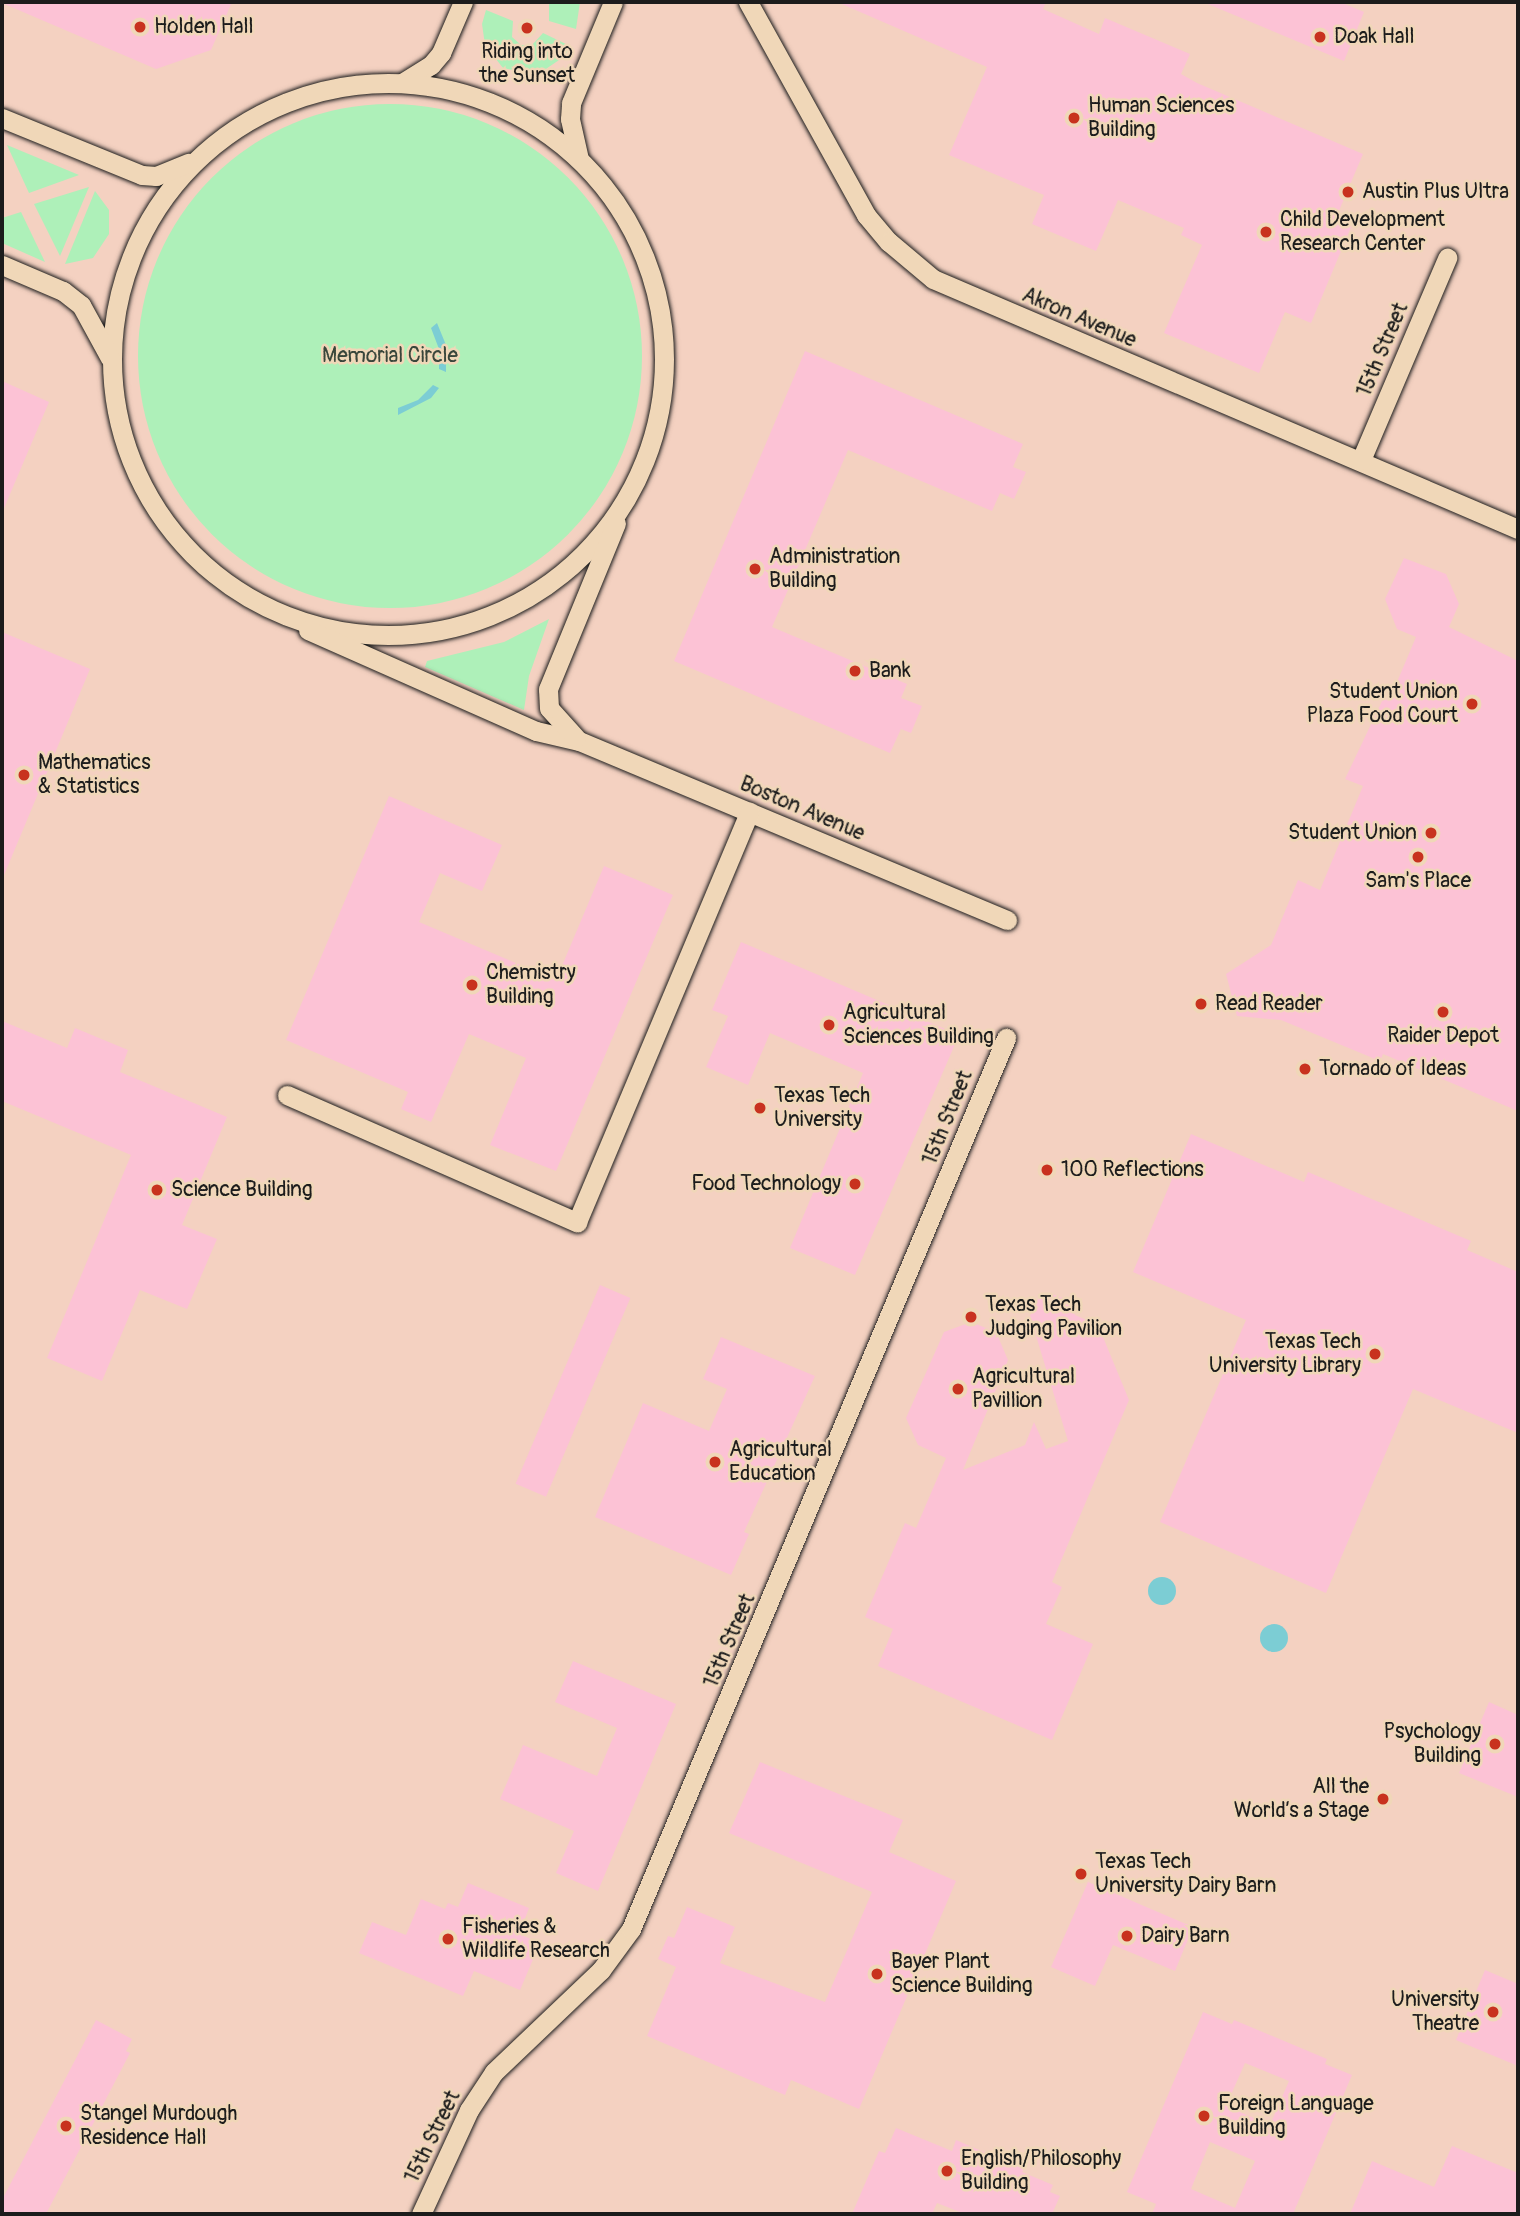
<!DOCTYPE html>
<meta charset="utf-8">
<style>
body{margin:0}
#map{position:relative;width:1520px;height:2216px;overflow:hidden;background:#f0d7b8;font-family:Pangolin,sans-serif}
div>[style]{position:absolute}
.built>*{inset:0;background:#f4d1c1;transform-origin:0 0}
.green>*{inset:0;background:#aef0b9}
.round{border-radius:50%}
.water>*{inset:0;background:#7ccdd4}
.building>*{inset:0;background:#fcc2d5;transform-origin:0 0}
.roads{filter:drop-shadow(0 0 2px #1c1c1c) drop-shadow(0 0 2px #1c1c1c)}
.street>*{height:19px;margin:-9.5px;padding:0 9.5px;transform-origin:9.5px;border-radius:9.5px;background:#f0d7b8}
.street>.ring{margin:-9.5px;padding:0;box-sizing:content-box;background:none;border:19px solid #f0d7b8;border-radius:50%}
.dots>*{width:19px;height:19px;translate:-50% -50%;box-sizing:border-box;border:4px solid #f0d7b8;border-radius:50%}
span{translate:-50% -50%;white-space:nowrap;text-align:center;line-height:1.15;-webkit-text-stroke:5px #f0d7b8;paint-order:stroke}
.poi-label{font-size:21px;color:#1c1c1c}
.left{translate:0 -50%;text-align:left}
.right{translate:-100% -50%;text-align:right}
.street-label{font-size:21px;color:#1c1c1c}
.park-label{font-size:21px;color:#39463b}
.frame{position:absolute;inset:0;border:4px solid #1c1c1c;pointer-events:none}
</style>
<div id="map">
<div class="built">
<i style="left:2px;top:2px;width:1516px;height:2212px"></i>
</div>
<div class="green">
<i style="clip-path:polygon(549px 2px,580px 2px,576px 29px,549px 21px)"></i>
<i style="clip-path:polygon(486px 10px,513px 21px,512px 37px,521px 45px,532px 45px,543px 33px,570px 46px,565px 56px,537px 75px,503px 68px,485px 45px,482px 24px)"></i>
<i class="round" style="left:138px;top:104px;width:504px;height:504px"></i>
<i style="clip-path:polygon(7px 145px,79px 175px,29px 193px)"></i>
<i style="clip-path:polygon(89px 187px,60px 256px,34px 204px)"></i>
<i style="clip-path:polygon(95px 191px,109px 210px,109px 234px,93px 258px,65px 264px)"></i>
<i style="clip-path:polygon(21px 212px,45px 262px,2px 243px,2px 218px)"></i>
<i style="clip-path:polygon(549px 619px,529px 676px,524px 710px,425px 667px,427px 661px,504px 642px)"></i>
</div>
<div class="water">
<i style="clip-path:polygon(437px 323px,446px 345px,446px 372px,439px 369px,439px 349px,431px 328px)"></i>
<i style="clip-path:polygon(433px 385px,439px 388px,431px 398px,398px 415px,398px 408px,418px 400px)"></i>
<i class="round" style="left:1148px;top:1577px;width:28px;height:28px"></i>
<i class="round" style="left:1260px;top:1624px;width:28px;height:28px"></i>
</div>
<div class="building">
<i style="clip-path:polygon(122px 2px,232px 2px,211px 50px,156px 69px,2px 3px)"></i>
<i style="clip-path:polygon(837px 2px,1046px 2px,1043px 9px,1099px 34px,1105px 18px,1190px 54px,1181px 74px,1197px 83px,1363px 154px,1335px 220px,1351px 227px,1311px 323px,1285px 312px,1259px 373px,1164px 333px,1202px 245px,1181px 235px,1184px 228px,1118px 200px,1096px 251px,1032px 224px,1044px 195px,949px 155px,987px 67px)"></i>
<i style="clip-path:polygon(1203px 2px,1340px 2px,1364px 12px,1344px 61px)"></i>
<i style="clip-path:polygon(805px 351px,1023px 444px,1013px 467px,1026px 472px,1014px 499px,1000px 493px,992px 511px,848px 450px,772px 627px,907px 684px,901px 698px,922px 706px,911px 733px,901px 729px,890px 753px,674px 661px)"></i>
<i style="clip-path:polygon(2px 381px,49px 402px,2px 513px)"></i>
<i style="clip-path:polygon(1404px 558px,1446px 574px,1459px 604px,1449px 627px,1518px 661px,1518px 1111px,1383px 1054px,1380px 1061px,1281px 1020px,1237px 1016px,1226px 974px,1271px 945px,1298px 880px,1320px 890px,1363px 786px,1345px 779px,1383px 699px,1389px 701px,1416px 637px,1397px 629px,1385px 599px)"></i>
<i style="clip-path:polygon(2px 632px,90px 669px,2px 880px)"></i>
<i style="clip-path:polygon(389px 796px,502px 845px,482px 891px,440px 873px,419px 922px,556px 980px,604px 866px,673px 895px,556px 1171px,490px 1145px,526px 1058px,469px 1034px,431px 1122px,401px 1109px,408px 1092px,286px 1040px)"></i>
<i style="clip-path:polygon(741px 942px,959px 1035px,855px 1275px,790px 1248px,863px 1073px,770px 1033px,748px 1085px,706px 1067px,728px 1016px,712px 1010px)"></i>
<i style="clip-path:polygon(2px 1021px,67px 1048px,75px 1028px,128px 1050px,120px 1072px,227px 1117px,182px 1225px,217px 1239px,187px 1309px,140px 1290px,102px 1381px,47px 1358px,131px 1155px,2px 1101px)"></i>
<i style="clip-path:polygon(1191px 1134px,1304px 1182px,1308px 1172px,1471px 1241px,1467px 1250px,1518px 1272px,1518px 1433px,1413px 1389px,1326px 1593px,1160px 1522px,1246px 1320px,1133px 1272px)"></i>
<i style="left:600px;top:1285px;width:33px;height:216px;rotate:23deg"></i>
<i style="clip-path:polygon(1052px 1294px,1068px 1300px,1075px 1315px,1098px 1325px,1129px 1400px,1052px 1582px,1062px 1587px,1046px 1624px,1093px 1644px,1052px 1740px,878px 1666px,893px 1629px,865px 1617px,905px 1523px,916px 1528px,946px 1458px,918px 1445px,906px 1418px,944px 1332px,971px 1322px,996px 1332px,1008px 1360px,963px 1470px,1025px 1445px,1034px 1422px,1046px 1449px,1068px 1441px,1030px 1316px,1037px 1300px)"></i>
<i style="clip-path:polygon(721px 1337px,815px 1376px,744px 1532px,749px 1534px,731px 1575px,595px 1517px,643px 1403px,709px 1431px,727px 1389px,703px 1379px)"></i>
<i style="clip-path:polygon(573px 1661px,676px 1704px,598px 1891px,556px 1873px,574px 1831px,500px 1799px,523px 1745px,597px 1776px,617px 1728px,555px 1702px)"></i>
<i style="clip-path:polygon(1489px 1702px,1518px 1715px,1518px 1797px,1459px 1773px)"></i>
<i style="clip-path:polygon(760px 1762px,903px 1820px,889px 1852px,956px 1881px,859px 2109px,791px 2080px,785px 2095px,647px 2036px,676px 1967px,658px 1959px,668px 1936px,674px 1938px,687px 1907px,735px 1927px,720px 1963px,825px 2002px,872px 1892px,729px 1833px)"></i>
<i style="clip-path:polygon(1088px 1882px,1193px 1927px,1175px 1971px,1113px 1945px,1095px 1986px,1051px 1967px)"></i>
<i style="clip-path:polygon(468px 1883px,529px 1908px,519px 1934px,540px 1943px,520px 1990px,474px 1971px,463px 1996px,359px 1953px,372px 1922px,406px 1935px,421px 1899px,445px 1909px,448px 1903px,458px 1907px)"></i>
<i style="clip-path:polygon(1485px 1970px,1518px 1984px,1518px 2066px,1456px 2040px)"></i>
<i style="clip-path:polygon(evenodd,1203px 2012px,1232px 2024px,1234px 2020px,1327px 2059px,1325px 2064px,1352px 2075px,1293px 2214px,1152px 2214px,1156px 2204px,1127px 2192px,1203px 2012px,1245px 2063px,1289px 2081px,1270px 2125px,1226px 2106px,1245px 2063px,1203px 2012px,1210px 2142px,1255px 2161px,1235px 2208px,1191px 2189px,1210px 2142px)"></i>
<i style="clip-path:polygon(96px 2020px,132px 2039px,126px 2051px,130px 2053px,46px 2214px,2px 2214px,2px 2200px)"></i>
<i style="clip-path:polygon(896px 2128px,952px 2151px,956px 2140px,1024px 2169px,1022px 2172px,1053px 2185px,1050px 2192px,1060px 2196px,1052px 2214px,965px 2214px,937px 2203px,932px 2214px,852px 2214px,879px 2151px,885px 2153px)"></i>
<i style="clip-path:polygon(1452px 2146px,1518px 2173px,1518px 2214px,1350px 2214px,1372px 2161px,1434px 2187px)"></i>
</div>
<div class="roads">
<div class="street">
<i style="left:748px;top:2px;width:244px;rotate:61deg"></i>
<i style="left:866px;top:215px;width:35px;rotate:50deg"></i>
<i style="left:889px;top:242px;width:57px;rotate:40.1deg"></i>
<i style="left:933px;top:279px;width:636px;rotate:23.14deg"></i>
<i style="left:402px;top:83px;width:34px;rotate:-32deg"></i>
<i style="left:431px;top:65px;width:16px;rotate:-50deg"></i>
<i style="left:441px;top:53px;width:56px;rotate:-66.7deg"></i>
<i class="ring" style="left:112px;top:83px;width:533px;height:533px"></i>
<i style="left:2px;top:118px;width:151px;rotate:22.2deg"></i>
<i style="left:142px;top:175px;width:14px;rotate:4deg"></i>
<i style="left:156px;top:176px;width:35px;rotate:-22deg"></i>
<i style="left:579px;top:159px;width:41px;rotate:-102.7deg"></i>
<i style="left:570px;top:119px;width:16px;rotate:-86deg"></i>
<i style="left:571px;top:103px;width:109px;rotate:-67.4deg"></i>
<i style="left:2px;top:265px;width:66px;rotate:23.1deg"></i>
<i style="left:63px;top:291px;width:23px;rotate:38deg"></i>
<i style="left:81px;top:305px;width:60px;rotate:61.3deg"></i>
<i style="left:1361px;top:460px;width:220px;rotate:-66.9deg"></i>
<i style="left:308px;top:630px;width:249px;rotate:23.9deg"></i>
<i style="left:536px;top:731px;width:44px;rotate:13.1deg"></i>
<i style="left:579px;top:741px;width:464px;rotate:22.7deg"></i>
<i style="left:576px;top:738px;width:40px;rotate:-132deg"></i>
<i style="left:549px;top:708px;width:19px;rotate:-93deg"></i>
<i style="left:548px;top:689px;width:179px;rotate:-67.7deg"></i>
<i style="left:287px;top:1095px;width:317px;rotate:23.7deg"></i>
<i style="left:577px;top:1222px;width:445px;rotate:-67.2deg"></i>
<i style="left:421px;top:2214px;width:115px;rotate:-65.2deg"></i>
<i style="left:469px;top:2110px;width:45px;rotate:-56.7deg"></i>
<i style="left:494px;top:2072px;width:148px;rotate:-43.6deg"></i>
<i style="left:601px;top:1970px;width:51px;rotate:-53.8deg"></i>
<i style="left:631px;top:1929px;width:967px;rotate:-67.17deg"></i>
</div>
</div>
<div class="dots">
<i style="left:140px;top:27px;background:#c8321e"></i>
<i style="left:527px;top:28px;background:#c8321e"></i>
<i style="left:1320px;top:37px;background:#c8321e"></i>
<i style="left:1074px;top:118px;background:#c8321e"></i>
<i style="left:1348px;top:192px;background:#c8321e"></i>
<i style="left:1266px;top:232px;background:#c8321e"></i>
<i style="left:755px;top:569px;background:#c8321e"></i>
<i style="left:855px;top:671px;background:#c8321e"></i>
<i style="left:1472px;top:704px;background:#c8321e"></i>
<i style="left:24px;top:775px;background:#c8321e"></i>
<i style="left:1431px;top:833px;background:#c8321e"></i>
<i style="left:1418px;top:857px;background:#c8321e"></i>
<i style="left:472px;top:985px;background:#c8321e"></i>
<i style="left:1201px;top:1004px;background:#c8321e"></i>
<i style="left:1443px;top:1012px;background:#c8321e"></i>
<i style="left:829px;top:1025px;background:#c8321e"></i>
<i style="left:1305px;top:1069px;background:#c8321e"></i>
<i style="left:760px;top:1108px;background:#c8321e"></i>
<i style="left:1047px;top:1170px;background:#c8321e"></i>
<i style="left:855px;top:1184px;background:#c8321e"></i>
<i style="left:157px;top:1190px;background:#c8321e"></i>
<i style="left:971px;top:1317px;background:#c8321e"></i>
<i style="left:1375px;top:1354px;background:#c8321e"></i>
<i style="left:958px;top:1389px;background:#c8321e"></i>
<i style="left:715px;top:1462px;background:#c8321e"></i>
<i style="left:1495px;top:1744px;background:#c8321e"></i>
<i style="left:1383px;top:1799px;background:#c8321e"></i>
<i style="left:1081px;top:1874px;background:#c8321e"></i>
<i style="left:1127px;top:1936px;background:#c8321e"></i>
<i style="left:448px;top:1939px;background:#c8321e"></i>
<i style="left:877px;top:1974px;background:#c8321e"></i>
<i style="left:1493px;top:2012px;background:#c8321e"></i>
<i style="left:1204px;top:2116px;background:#c8321e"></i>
<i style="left:66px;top:2126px;background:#c8321e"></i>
<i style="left:947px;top:2171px;background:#c8321e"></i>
</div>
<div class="poi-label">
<span class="left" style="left:154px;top:27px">Holden Hall</span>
<span class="left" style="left:1334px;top:37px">Doak Hall</span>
<span style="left:527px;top:64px">Riding into<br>the Sunset</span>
<span class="left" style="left:1088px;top:118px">Human Sciences<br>Building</span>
<span class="left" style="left:1362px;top:192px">Austin Plus Ultra</span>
<span class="left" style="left:1280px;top:232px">Child Development<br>Research Center</span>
<span class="left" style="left:769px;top:569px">Administration<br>Building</span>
<span class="left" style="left:869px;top:671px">Bank</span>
<span class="right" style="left:1458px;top:704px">Student Union<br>Plaza Food Court</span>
<span class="left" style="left:38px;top:775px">Mathematics<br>&amp; Statistics</span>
<span class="right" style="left:1417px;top:833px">Student Union</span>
<span style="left:1418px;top:881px">Sam's Place</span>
<span class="left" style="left:486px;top:985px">Chemistry<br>Building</span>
<span class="left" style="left:1215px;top:1004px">Read Reader</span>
<span class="left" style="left:843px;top:1025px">Agricultural<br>Sciences Building</span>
<span style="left:1443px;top:1036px">Raider Depot</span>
<span class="left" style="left:1319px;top:1069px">Tornado of Ideas</span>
<span class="left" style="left:774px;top:1108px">Texas Tech<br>University</span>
<span class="left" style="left:1061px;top:1170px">100 Reflections</span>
<span class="right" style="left:841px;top:1184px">Food Technology</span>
<span class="left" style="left:171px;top:1190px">Science Building</span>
<span class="left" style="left:985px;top:1317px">Texas Tech<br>Judging Pavilion</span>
<span class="right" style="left:1361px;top:1354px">Texas Tech<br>University Library</span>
<span class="left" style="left:972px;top:1389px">Agricultural<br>Pavillion</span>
<span class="left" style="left:729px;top:1462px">Agricultural<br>Education</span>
<span class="right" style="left:1481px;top:1744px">Psychology<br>Building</span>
<span class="right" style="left:1369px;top:1799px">All the<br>World’s a Stage</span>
<span class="left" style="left:1095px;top:1874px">Texas Tech<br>University Dairy Barn</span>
<span class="left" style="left:462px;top:1939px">Fisheries &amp;<br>Wildlife Research</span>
<span class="left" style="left:1141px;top:1936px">Dairy Barn</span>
<span class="left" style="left:891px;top:1974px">Bayer Plant<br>Science Building</span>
<span class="right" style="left:1479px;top:2012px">University<br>Theatre</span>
<span class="left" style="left:1218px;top:2116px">Foreign Language<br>Building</span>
<span class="left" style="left:80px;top:2126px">Stangel Murdough<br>Residence Hall</span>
<span class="left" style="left:961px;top:2171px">English/Philosophy<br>Building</span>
</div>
<div class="street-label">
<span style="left:1079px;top:318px;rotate:23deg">Akron Avenue</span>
<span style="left:1383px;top:350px;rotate:-67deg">15th Street</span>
<span style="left:802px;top:809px;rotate:23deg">Boston Avenue</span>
<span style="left:948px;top:1118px;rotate:-68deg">15th Street</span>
<span style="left:730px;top:1641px;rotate:-67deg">15th Street</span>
<span style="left:433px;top:2137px;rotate:-64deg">15th Street</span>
</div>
<div class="park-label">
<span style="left:390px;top:356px">Memorial Circle</span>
</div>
<div class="frame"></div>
</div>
